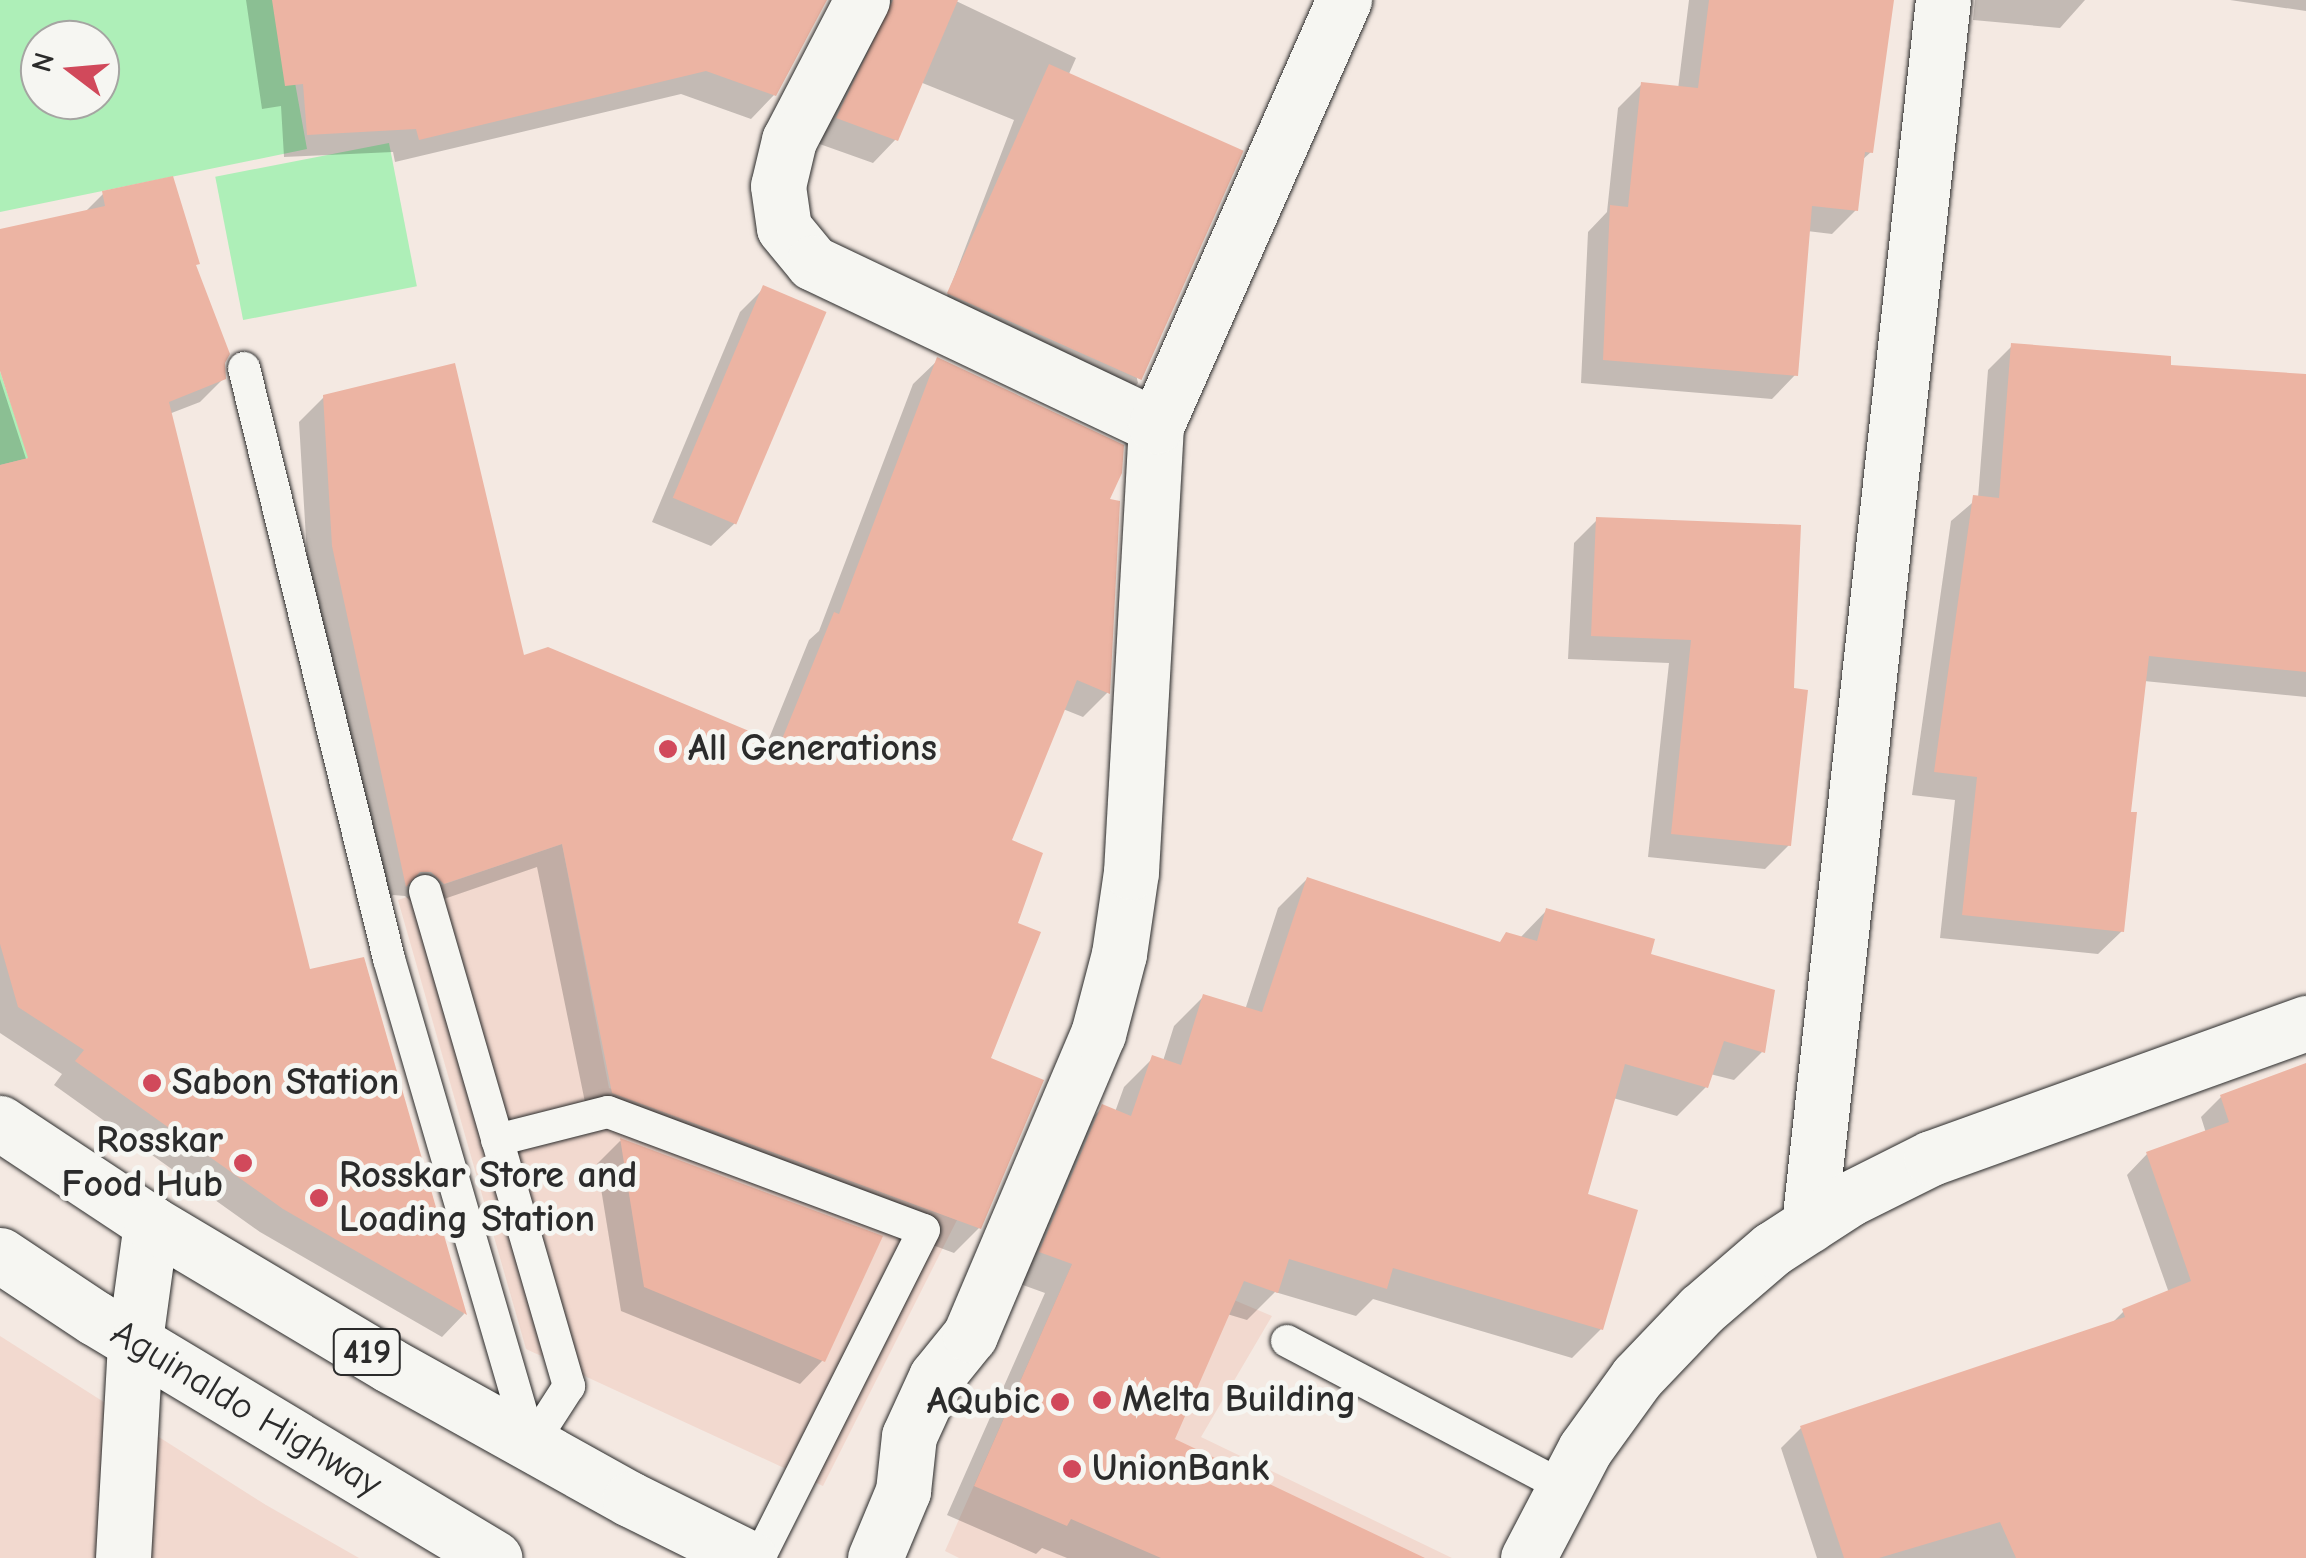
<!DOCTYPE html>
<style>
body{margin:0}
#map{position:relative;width:2306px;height:1558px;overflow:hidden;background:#f4e9e2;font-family:"Comic Neue",sans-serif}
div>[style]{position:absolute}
.built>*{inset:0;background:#f2d9cf}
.green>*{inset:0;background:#aeefb8;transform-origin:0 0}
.shadow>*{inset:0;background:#0003}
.building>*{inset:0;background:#ecb4a3;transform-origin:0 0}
.roads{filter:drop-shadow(0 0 2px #2b2b2b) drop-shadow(0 0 2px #2b2b2b)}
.lane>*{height:32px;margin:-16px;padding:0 16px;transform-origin:16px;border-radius:16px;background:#f6f6f2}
.street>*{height:55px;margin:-27.5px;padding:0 27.5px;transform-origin:27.5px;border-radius:27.5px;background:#f6f6f2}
.secondary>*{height:55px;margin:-27.5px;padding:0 27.5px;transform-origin:27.5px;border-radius:27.5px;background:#f6f6f2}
.highway>*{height:55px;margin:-27.5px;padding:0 27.5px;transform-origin:27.5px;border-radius:27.5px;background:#f6f6f2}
.dots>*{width:28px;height:28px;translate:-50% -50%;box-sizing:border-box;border:5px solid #f6f6f2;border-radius:50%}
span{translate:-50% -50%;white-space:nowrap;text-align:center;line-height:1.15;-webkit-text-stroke:10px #f6f6f2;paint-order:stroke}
.shield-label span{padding:2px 8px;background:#f6f6f2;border:2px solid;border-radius:8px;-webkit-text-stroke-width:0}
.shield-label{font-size:35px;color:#2b2b2b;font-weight:700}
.poi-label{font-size:38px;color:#2b2b2b;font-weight:700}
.left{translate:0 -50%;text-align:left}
.right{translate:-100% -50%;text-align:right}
.street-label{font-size:38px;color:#2b2b2b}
.north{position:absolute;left:20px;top:20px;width:100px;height:100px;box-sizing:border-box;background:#f6f6f2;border:2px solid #a5a5a2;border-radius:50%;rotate:286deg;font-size:28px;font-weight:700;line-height:40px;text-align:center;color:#2b2b2b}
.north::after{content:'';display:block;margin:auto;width:35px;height:45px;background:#d1495b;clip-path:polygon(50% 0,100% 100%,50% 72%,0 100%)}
</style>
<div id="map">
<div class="built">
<i style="clip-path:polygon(562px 844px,609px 1088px,957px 1220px,823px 1486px,526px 1349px,398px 900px)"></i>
<i style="clip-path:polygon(1084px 1237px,1272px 1316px,1201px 1437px,1452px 1558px,959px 1558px,945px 1551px)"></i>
<i style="clip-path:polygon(0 1336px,266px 1505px,359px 1558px,0 1558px)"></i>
</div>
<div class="green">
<i style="clip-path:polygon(evenodd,0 0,280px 0,307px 149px,0 212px,0 0,40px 40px,100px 40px,100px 100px,40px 100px,40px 40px)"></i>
<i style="left:389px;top:143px;width:146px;height:177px;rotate:79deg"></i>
<i style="clip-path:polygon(0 371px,29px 458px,0 465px)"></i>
</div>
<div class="shadow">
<i style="clip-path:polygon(246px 0,824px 0,774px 95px,751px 119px,681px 94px,395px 162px,393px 152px,284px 157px,281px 106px,262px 109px)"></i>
<i style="clip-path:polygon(857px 0,954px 0,1076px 58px,1068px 76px,1138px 383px,1115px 406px,937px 322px,1014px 120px,920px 82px,896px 139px,873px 163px,814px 142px)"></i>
<i style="clip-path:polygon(1689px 0,1892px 0,1871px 152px,1861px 161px,1856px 210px,1832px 234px,1807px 231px,1795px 375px,1772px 399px,1581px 383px,1588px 232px,1607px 212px,1618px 108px,1642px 84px,1678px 89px)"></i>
<i style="clip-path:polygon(1975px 0,2085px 0,2060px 28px,1973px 20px)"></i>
<i style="clip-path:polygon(2230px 0,2306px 0,2306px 11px)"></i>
<i style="clip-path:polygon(104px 193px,194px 267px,224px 378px,200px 402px,169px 414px,308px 972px,363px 960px,464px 1314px,442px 1337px,260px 1232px,54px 1085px,62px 1074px,0 1033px,0 379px,30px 471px,35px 469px,0 363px,0 232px,84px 213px)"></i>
<i style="clip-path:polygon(764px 288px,735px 523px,711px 546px,652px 522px,740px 312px)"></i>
<i style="clip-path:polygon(2012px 346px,2168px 367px,2306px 377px,2306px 697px,2144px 681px,2129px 814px,2122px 931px,2098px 954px,1940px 938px,1955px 800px,1912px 795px,1951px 521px,1978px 498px,1988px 370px)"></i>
<i style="clip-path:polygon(938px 360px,1107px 500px,1118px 503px,1107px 693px,1083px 717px,1063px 709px,1009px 841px,1014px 924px,988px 1060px,979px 1228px,954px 1253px,588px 1117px,537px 867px,418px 908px,405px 896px,393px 895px,381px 908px,308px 572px,299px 422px,324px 397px,522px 658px,768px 741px,809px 640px,819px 631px,913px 384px)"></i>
<i style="clip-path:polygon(1597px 520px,1798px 528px,1789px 845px,1765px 869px,1648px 857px,1669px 663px,1568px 659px,1574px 543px)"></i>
<i style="clip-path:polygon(1307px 879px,1498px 944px,1519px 939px,1547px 910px,1648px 956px,1762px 1052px,1734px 1080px,1710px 1074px,1706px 1087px,1677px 1116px,1613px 1098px,1585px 1196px,1601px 1329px,1572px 1358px,1373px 1299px,1356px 1316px,1275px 1292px,1247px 1320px,1227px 1314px,1171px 1440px,1393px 1558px,1067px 1558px,1042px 1548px,1036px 1554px,947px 1515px,1045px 1293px,1012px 1281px,1074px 1136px,1103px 1107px,1115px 1112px,1124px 1087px,1153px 1058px,1163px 1061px,1174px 1026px,1203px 997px,1245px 1010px,1278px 908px)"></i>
<i style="clip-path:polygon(2306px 1066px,2306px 1558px,1817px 1558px,1781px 1448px,1801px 1428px,2111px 1324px,2124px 1311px,2169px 1293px,2127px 1175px,2147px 1154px,2206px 1133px,2201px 1117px,2221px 1097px)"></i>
<i style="clip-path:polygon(620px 1141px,880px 1238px,823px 1360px,800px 1384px,621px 1311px,597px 1164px)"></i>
</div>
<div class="building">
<i style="clip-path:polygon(272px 0,827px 0,776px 96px,706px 71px,419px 140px,416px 129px,307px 135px,303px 84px,285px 86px)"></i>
<i style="clip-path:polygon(893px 0,958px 0,898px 141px,836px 118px)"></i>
<i style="clip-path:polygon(1709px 0,1894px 0,1873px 153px,1865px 152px,1858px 211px,1812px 206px,1798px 376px,1603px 360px,1610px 205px,1628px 207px,1641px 82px,1698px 88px)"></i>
<i style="left:1049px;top:64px;width:213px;height:251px;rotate:24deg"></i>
<i style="clip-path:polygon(173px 176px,200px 264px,196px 265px,230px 354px,225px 363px,226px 379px,169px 402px,310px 969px,364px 957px,467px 1315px,283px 1209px,75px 1061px,84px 1050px,18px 1007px,0 944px,0 465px,28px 458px,0 371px,0 229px,105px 206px,102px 191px)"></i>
<i style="left:763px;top:285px;width:69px;height:231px;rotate:23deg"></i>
<i style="clip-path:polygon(2011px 343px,2171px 356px,2171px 365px,2306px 374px,2306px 672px,2149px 656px,2131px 812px,2137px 812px,2124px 932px,1962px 915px,1977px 777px,1934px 772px,1973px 495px,1999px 498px)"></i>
<i style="clip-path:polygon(937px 357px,1124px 445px,1122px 473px,1110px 499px,1120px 501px,1110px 694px,1077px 680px,1012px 840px,1043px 853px,1018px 923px,1041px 932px,991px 1058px,1044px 1080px,981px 1229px,612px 1093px,562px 844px,444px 884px,431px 872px,420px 872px,406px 887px,332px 546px,323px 395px,455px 363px,524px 655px,548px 647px,780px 744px,834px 612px,839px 614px)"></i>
<i style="clip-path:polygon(1596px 517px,1801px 525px,1794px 688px,1808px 690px,1791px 846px,1671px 834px,1691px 640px,1591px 636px)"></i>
<i style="clip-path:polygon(1307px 877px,1500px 942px,1506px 932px,1537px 941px,1546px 908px,1655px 939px,1651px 954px,1775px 990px,1765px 1053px,1724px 1041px,1708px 1088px,1625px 1064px,1588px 1194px,1638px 1210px,1603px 1330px,1393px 1268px,1387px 1289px,1289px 1259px,1278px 1293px,1244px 1281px,1175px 1439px,1425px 1558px,1161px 1558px,1071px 1519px,1067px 1526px,974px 1486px,1072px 1264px,1039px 1252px,1102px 1104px,1131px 1116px,1152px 1055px,1181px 1065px,1203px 994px,1262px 1012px)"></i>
<i style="clip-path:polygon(2306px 1063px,2306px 1558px,2016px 1558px,2000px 1522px,1879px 1558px,1844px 1558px,1800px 1426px,2125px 1317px,2122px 1309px,2191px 1281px,2146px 1152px,2229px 1122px,2220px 1095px)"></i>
<i style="clip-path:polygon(620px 1138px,883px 1236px,825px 1362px,644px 1287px)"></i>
</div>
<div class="roads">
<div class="lane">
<i style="left:244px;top:368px;width:609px;rotate:76.21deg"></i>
<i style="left:389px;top:959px;width:506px;rotate:73.71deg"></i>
<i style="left:425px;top:891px;width:516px;rotate:73.78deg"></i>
<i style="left:569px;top:1386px;width:70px;rotate:122.8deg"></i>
<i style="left:497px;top:1140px;width:114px;rotate:-14.2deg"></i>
<i style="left:608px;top:1112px;width:337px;rotate:20.5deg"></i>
<i style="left:924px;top:1230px;width:367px;rotate:116.7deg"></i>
<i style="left:1287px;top:1341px;width:313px;rotate:27.8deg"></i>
</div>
<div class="street">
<i style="left:862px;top:0;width:158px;rotate:117.5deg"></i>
<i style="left:789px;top:140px;width:47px;rotate:103.4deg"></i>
<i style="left:778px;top:186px;width:42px;rotate:81.9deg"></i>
<i style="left:784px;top:228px;width:45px;rotate:50.4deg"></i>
<i style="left:813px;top:263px;width:380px;rotate:25.4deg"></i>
<i style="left:1809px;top:1225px;width:1232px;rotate:-83.76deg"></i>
<i style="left:875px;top:1558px;width:73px;rotate:-67.3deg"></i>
<i style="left:903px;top:1491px;width:55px;rotate:-83.8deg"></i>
<i style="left:909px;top:1436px;width:65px;rotate:-65.4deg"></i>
<i style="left:936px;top:1377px;width:54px;rotate:-51deg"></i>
<i style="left:970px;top:1335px;width:327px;rotate:-67deg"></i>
<i style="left:1098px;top:1034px;width:83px;rotate:-75.3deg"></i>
<i style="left:1119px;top:954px;width:83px;rotate:-81.7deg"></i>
<i style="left:1131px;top:872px;width:447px;rotate:-86.8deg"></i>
<i style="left:1156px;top:426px;width:466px;rotate:-66.2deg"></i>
<i style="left:1528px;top:1558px;width:123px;rotate:-62.4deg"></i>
<i style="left:1585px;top:1449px;width:89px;rotate:-54.2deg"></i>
<i style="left:1637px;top:1377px;width:93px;rotate:-46.3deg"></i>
<i style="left:1701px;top:1310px;width:94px;rotate:-40.7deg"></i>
<i style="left:1772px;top:1249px;width:92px;rotate:-33deg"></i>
<i style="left:1849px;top:1199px;width:92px;rotate:-26.6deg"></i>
<i style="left:1931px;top:1158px;width:399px;rotate:-19.8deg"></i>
</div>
<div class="secondary">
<i style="left:123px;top:1558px;width:218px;rotate:-86.8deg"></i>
<i style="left:135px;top:1340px;width:118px;rotate:-82.2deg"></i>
</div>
<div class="highway">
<i style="left:0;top:1123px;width:181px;rotate:33.5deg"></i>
<i style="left:151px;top:1223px;width:277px;rotate:30.8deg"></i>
<i style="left:389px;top:1365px;width:276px;rotate:29.1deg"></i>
<i style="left:630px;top:1499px;width:133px;rotate:26.4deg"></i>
<i style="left:0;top:1255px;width:114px;rotate:33.6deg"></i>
<i style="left:95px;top:1318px;width:466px;rotate:31deg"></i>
</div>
</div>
<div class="dots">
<i style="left:668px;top:749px;background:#d1495b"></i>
<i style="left:152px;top:1083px;background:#d1495b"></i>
<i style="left:243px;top:1163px;background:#d1495b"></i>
<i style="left:319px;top:1198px;background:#d1495b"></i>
<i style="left:1102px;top:1400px;background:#d1495b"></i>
<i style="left:1060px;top:1402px;background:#d1495b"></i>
<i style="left:1072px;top:1469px;background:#d1495b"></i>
</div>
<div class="shield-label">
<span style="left:367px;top:1352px">419</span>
</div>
<div class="poi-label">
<span class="left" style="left:688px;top:749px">All Generations</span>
<span class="left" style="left:172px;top:1083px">Sabon Station</span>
<span class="right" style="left:223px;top:1163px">Rosskar<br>Food Hub</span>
<span class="left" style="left:339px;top:1198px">Rosskar Store and<br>Loading Station</span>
<span class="left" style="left:1122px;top:1400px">Melta Building</span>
<span class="right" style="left:1040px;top:1402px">AQubic</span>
<span class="left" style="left:1092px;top:1469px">UnionBank</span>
</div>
<div class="street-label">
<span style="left:246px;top:1409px;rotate:31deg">Aguinaldo Highway</span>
</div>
<div class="north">N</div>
</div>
